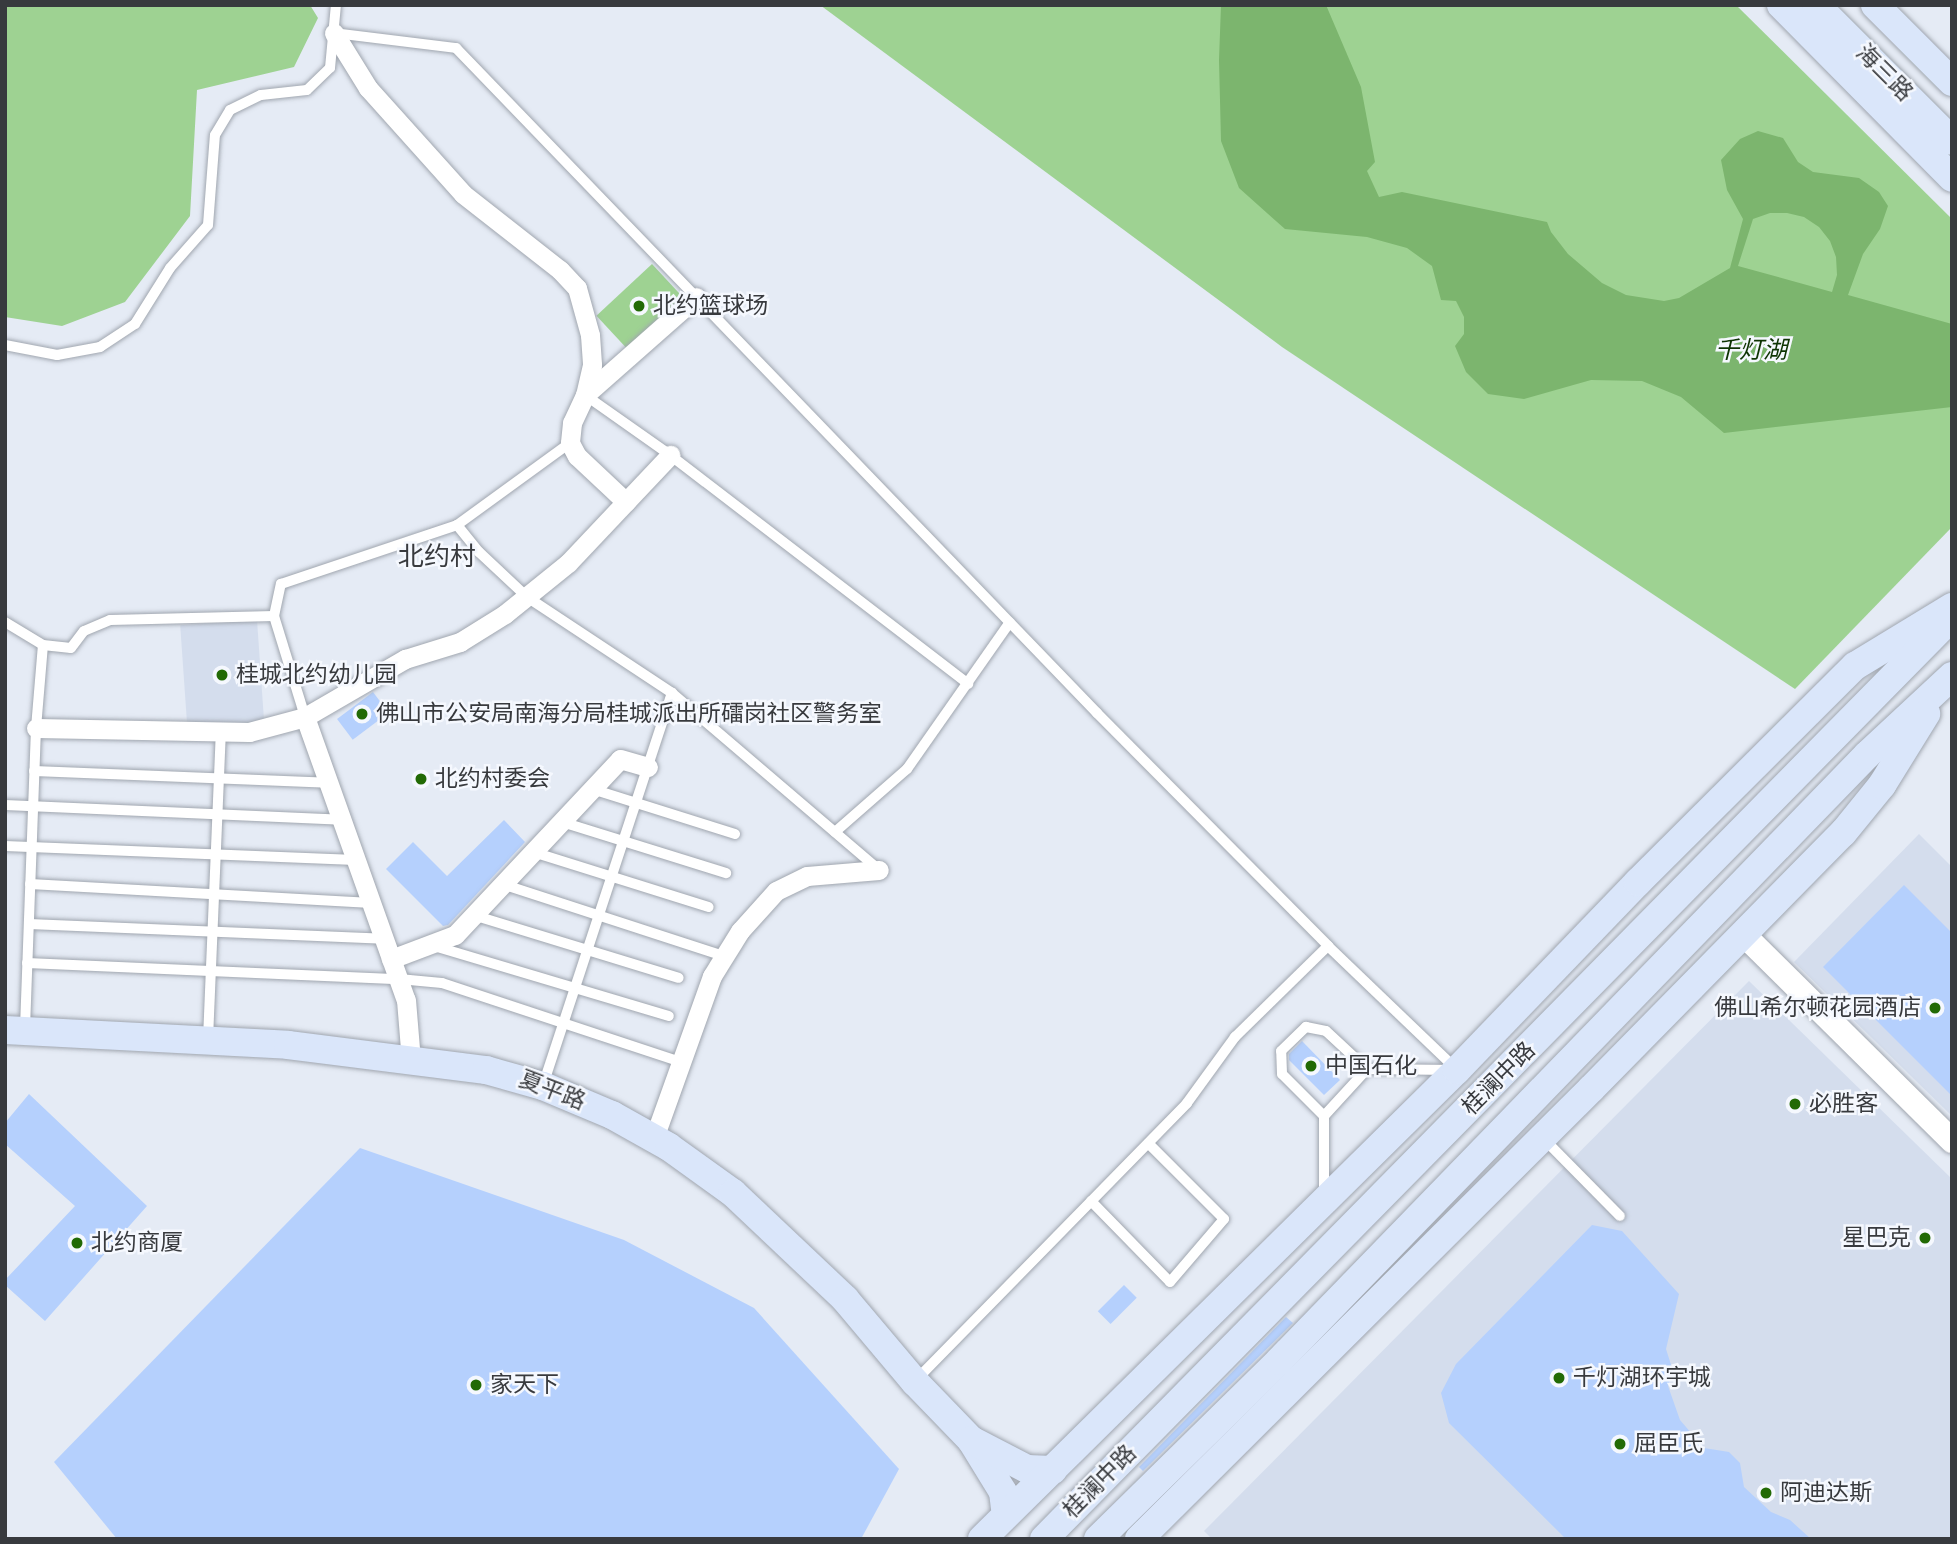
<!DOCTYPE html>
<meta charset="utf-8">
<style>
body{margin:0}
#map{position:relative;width:1957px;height:1544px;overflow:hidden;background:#e5ebf5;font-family:"Roboto Serif","Noto Sans SC",serif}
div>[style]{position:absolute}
.built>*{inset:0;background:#d4dded;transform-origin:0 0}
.green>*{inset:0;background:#9ed292;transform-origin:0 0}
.water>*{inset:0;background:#7cb56e}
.building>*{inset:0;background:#b5d0fd;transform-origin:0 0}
.roads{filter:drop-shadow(0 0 2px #a0a6af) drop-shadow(0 0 2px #a0a6af)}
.service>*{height:10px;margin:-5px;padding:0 5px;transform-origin:5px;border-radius:5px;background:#fff}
.minor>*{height:19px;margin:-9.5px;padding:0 9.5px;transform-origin:9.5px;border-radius:9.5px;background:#fff}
.tertiary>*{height:24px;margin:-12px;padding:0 12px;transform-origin:12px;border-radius:12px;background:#fff}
.secondary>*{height:28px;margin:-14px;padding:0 14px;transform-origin:14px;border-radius:14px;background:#dae6fa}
.dots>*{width:19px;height:19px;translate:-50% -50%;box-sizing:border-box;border:4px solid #f5f8fe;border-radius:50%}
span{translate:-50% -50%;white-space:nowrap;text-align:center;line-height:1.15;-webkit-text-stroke:5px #f5f8fe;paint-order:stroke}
.street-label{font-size:23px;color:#383a3e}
.poi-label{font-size:23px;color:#383a3e}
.left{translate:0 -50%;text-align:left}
.right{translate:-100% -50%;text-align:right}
.water-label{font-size:24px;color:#0e3403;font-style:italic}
.quarter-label{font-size:26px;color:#383a3e}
.frame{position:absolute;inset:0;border:7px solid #383a3e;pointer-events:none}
</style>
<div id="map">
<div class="built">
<i style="left:257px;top:620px;width:105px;height:77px;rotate:86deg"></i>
<i style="clip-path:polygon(1919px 834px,1952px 867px,1952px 1116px,1794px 962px)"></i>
<i style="clip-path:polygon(1749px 981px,1952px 1179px,1952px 1539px,1212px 1539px,1204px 1531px)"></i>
</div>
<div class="green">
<i style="clip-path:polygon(5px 5px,310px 5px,318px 18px,294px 67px,197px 90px,190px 216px,125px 302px,62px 326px,5px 317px)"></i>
<i style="clip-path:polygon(820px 5px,1736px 5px,1952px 219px,1952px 527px,1795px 689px,1282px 347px)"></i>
<i style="left:652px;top:264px;width:44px;height:76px;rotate:47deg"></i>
</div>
<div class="water">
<i style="clip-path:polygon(evenodd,1221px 5px,1326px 5px,1361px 87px,1375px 162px,1367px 171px,1379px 197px,1402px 192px,1547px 222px,1551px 232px,1568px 254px,1602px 283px,1626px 295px,1664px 301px,1679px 298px,1730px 268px,1743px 219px,1727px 190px,1721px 160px,1740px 139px,1758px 131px,1783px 138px,1798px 162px,1813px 172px,1859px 178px,1879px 192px,1888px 206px,1880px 229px,1863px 254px,1848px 295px,1952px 324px,1952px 407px,1724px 433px,1681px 397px,1642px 381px,1591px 380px,1524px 399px,1488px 394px,1466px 372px,1455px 346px,1464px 334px,1464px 317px,1456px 301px,1441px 300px,1432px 266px,1407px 248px,1367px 237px,1285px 229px,1239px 188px,1221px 141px,1219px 60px,1221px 5px,1770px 213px,1787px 213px,1804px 217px,1819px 227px,1830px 241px,1836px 257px,1837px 275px,1832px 292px,1738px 266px,1753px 219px,1770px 213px)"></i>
</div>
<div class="building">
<i style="left:373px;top:692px;width:26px;height:45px;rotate:53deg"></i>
<i style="clip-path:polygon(504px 820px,525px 842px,448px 925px,443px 926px,386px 869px,413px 842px,447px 876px)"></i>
<i style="clip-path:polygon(1904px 885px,1952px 933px,1952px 1096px,1823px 967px)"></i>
<i style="clip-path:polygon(1302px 1041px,1340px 1080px,1324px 1095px,1289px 1060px,1289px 1054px)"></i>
<i style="clip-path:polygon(29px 1094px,147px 1206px,45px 1321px,5px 1285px,5px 1280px,75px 1206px,5px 1144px,5px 1123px)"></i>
<i style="clip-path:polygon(360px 1148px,624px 1240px,754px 1308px,899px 1469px,861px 1539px,117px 1539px,54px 1462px)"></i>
<i style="clip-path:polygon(1592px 1225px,1622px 1231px,1679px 1294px,1666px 1349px,1673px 1371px,1668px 1386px,1680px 1420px,1704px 1448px,1729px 1452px,1740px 1463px,1744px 1487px,1771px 1512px,1790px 1520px,1811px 1539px,1566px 1539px,1449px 1423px,1441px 1393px,1456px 1364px)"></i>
<i style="left:1124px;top:1285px;width:18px;height:37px;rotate:45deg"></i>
<i style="clip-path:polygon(1286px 1317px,1293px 1323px,1143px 1471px,1139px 1467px)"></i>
</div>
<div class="roads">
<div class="service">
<i style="left:334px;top:33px;width:123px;rotate:7deg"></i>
<i style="left:456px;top:48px;width:924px;rotate:46.05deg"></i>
<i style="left:1097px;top:713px;width:328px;rotate:45.2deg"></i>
<i style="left:1328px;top:946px;width:175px;rotate:43.8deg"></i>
<i style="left:5px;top:345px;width:53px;rotate:10.9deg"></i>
<i style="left:57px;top:355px;width:44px;rotate:-10.5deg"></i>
<i style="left:100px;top:347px;width:42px;rotate:-33.3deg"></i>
<i style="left:135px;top:324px;width:66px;rotate:-58deg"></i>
<i style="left:170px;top:268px;width:57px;rotate:-48.5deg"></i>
<i style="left:208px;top:225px;width:90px;rotate:-85.6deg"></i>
<i style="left:215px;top:135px;width:29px;rotate:-59deg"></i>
<i style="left:230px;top:110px;width:34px;rotate:-26deg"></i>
<i style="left:261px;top:95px;width:46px;rotate:-6.2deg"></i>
<i style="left:307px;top:90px;width:32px;rotate:-44deg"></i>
<i style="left:330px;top:68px;width:63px;rotate:-84.6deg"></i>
<i style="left:585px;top:395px;width:104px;rotate:35.2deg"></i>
<i style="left:670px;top:455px;width:376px;rotate:37.5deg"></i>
<i style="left:457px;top:525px;width:35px;rotate:51deg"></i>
<i style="left:479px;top:552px;width:66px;rotate:43.2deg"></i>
<i style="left:527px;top:597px;width:174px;rotate:33.5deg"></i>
<i style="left:672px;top:693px;width:271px;rotate:40.5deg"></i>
<i style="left:274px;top:616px;width:33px;rotate:-78deg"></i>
<i style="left:281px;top:584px;width:186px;rotate:-18.5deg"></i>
<i style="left:457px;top:525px;width:140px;rotate:-36deg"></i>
<i style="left:5px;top:622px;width:44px;rotate:31.2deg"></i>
<i style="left:43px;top:645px;width:28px;rotate:6deg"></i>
<i style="left:71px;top:648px;width:21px;rotate:-53deg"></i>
<i style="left:84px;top:631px;width:28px;rotate:-23deg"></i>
<i style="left:110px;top:620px;width:164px;rotate:-1.4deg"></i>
<i style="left:274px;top:616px;width:106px;rotate:72.9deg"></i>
<i style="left:34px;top:771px;width:294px;rotate:2.3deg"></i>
<i style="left:592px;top:789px;width:150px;rotate:17.5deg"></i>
<i style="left:5px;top:805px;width:337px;rotate:2.5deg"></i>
<i style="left:562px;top:822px;width:172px;rotate:17.3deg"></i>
<i style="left:835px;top:832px;width:96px;rotate:-41.2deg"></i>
<i style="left:907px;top:769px;width:179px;rotate:-55deg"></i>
<i style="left:5px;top:846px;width:351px;rotate:2.3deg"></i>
<i style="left:533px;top:852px;width:184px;rotate:17.4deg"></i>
<i style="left:30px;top:884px;width:342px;rotate:3.2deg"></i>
<i style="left:502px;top:884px;width:233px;rotate:18deg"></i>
<i style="left:473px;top:915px;width:215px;rotate:17deg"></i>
<i style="left:29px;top:924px;width:355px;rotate:2.4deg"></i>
<i style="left:434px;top:946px;width:245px;rotate:16.6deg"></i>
<i style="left:27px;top:963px;width:372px;rotate:2.5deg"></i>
<i style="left:399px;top:979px;width:43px;rotate:5.3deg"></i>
<i style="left:442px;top:983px;width:252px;rotate:18.3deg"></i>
<i style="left:25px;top:1028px;width:300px;rotate:-87.9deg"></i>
<i style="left:36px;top:728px;width:83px;rotate:-85.2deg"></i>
<i style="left:208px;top:1039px;width:307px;rotate:-87.6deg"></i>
<i style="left:543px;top:1085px;width:413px;rotate:-71.8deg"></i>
<i style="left:1324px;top:1116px;width:59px;rotate:-135deg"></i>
<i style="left:1282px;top:1074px;width:23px;rotate:-92deg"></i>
<i style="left:1281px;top:1051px;width:35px;rotate:-44deg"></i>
<i style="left:1306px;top:1027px;width:20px;rotate:11deg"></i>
<i style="left:1326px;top:1031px;width:56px;rotate:42.8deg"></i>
<i style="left:1544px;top:1139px;width:108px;rotate:45.4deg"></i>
<i style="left:1324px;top:1193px;width:77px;rotate:-90deg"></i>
<i style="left:1324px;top:1116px;width:64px;rotate:-47.5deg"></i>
<i style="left:1367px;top:1069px;width:83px;rotate:0.7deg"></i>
<i style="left:1091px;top:1201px;width:113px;rotate:45.7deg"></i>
<i style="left:1170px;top:1282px;width:83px;rotate:-49.4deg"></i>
<i style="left:1224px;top:1219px;width:107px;rotate:-135deg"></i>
<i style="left:917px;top:1379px;width:386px;rotate:-45.6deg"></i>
<i style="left:1187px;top:1103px;width:82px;rotate:-54deg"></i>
<i style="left:1235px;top:1037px;width:130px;rotate:-44.4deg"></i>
</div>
<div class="minor">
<i style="left:334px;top:33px;width:65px;rotate:58.3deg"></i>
<i style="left:368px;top:88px;width:142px;rotate:48.1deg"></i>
<i style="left:463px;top:194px;width:123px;rotate:38.1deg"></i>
<i style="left:560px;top:270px;width:25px;rotate:47deg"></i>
<i style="left:577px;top:288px;width:49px;rotate:74.5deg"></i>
<i style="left:590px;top:335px;width:30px;rotate:86deg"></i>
<i style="left:592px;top:365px;width:31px;rotate:103deg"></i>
<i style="left:585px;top:395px;width:31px;rotate:115deg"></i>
<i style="left:572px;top:423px;width:20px;rotate:96deg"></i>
<i style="left:570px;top:443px;width:15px;rotate:62deg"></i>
<i style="left:577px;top:456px;width:67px;rotate:43.2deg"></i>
<i style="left:585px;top:395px;width:148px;rotate:-41.4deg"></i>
<i style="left:305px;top:717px;width:300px;rotate:70.4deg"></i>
<i style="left:406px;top:1000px;width:61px;rotate:85.3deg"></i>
<i style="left:36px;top:728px;width:213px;rotate:1.1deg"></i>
<i style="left:249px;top:732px;width:58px;rotate:-15deg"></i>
<i style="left:305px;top:717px;width:116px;rotate:-30.1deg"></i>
<i style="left:405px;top:659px;width:58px;rotate:-17.2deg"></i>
<i style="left:460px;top:642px;width:53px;rotate:-31.9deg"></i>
<i style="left:505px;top:614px;width:81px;rotate:-39deg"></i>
<i style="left:568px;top:563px;width:149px;rotate:-46.6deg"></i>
<i style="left:391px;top:959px;width:68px;rotate:-20.6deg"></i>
<i style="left:455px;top:935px;width:241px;rotate:-46.8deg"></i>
<i style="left:620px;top:759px;width:29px;rotate:16deg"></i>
<i style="left:654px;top:1138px;width:172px;rotate:-70.3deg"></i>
<i style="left:712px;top:976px;width:53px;rotate:-58.1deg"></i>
<i style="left:740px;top:931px;width:54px;rotate:-48deg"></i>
<i style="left:776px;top:891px;width:34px;rotate:-26deg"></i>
<i style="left:807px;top:876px;width:72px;rotate:-4.8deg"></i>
</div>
<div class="tertiary">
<i style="left:1744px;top:935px;width:293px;rotate:44.7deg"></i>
</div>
<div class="secondary">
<i style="left:1781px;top:5px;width:243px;rotate:45.3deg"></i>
<i style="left:1816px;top:5px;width:192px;rotate:45deg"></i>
<i style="left:1875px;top:5px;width:109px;rotate:45deg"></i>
<i style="left:5px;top:1030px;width:283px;rotate:3deg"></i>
<i style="left:288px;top:1045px;width:200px;rotate:7.2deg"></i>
<i style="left:486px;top:1070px;width:59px;rotate:15.7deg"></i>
<i style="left:543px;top:1086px;width:75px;rotate:22.8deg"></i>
<i style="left:612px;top:1115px;width:65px;rotate:29.3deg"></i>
<i style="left:669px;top:1147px;width:79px;rotate:35.7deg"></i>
<i style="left:733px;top:1193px;width:154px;rotate:43.4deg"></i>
<i style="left:845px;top:1299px;width:109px;rotate:49.9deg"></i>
<i style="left:915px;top:1382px;width:81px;rotate:46deg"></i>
<i style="left:971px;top:1440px;width:61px;rotate:58.4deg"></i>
<i style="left:1003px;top:1492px;width:23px;rotate:83deg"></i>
<i style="left:971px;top:1440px;width:63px;rotate:27.4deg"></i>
<i style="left:1027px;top:1469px;width:26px;rotate:2deg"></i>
<i style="left:982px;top:1539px;width:668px;rotate:-44.64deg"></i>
<i style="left:1457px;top:1070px;width:261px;rotate:-46.1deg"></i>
<i style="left:1638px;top:882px;width:306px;rotate:-44.9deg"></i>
<i style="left:1855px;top:666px;width:114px;rotate:-31.3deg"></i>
<i style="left:1044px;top:1539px;width:1287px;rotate:-45.44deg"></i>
<i style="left:1098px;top:1539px;width:254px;rotate:-44.5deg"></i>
<i style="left:1279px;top:1361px;width:844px;rotate:-45.86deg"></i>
<i style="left:1867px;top:755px;width:116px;rotate:-42.9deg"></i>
<i style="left:1139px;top:1539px;width:638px;rotate:-44.87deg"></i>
<i style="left:1591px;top:1089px;width:359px;rotate:-45.5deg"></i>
<i style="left:1843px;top:833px;width:62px;rotate:-50.9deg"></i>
<i style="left:1882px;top:785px;width:84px;rotate:-58.2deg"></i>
</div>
</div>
<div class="dots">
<i style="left:639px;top:306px;background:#226a05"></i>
<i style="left:222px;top:675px;background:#226a05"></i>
<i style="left:362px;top:714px;background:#226a05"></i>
<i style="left:421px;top:779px;background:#226a05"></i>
<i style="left:1935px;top:1008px;background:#226a05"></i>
<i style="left:1311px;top:1066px;background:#226a05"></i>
<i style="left:1795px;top:1104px;background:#226a05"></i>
<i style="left:1925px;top:1238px;background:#226a05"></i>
<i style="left:77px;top:1243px;background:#226a05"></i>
<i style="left:1559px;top:1378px;background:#226a05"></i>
<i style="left:476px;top:1385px;background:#226a05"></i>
<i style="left:1620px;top:1444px;background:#226a05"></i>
<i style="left:1766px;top:1493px;background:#226a05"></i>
</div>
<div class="street-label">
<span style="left:1884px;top:73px;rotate:45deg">海三路</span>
<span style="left:1499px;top:1079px;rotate:-45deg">桂澜中路</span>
<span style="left:552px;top:1091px;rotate:21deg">夏平路</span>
<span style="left:1100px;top:1482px;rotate:-45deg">桂澜中路</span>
</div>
<div class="poi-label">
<span class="left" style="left:653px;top:306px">北约篮球场</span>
<span class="left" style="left:236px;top:675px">桂城北约幼儿园</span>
<span class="left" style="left:376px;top:714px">佛山市公安局南海分局桂城派出所礌岗社区警务室</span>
<span class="left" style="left:435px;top:779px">北约村委会</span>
<span class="right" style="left:1921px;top:1008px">佛山希尔顿花园酒店</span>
<span class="left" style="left:1325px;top:1066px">中国石化</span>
<span class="left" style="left:1809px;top:1104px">必胜客</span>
<span class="right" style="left:1911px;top:1238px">星巴克</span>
<span class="left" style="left:91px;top:1243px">北约商厦</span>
<span class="left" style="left:1573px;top:1378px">千灯湖环宇城</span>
<span class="left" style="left:490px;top:1385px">家天下</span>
<span class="left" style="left:1634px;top:1444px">屈臣氏</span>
<span class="left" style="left:1780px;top:1493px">阿迪达斯</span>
</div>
<div class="water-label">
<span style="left:1751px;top:351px">千灯湖</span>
</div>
<div class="quarter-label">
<span style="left:437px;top:557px">北约村</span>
</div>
<div class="frame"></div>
</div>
